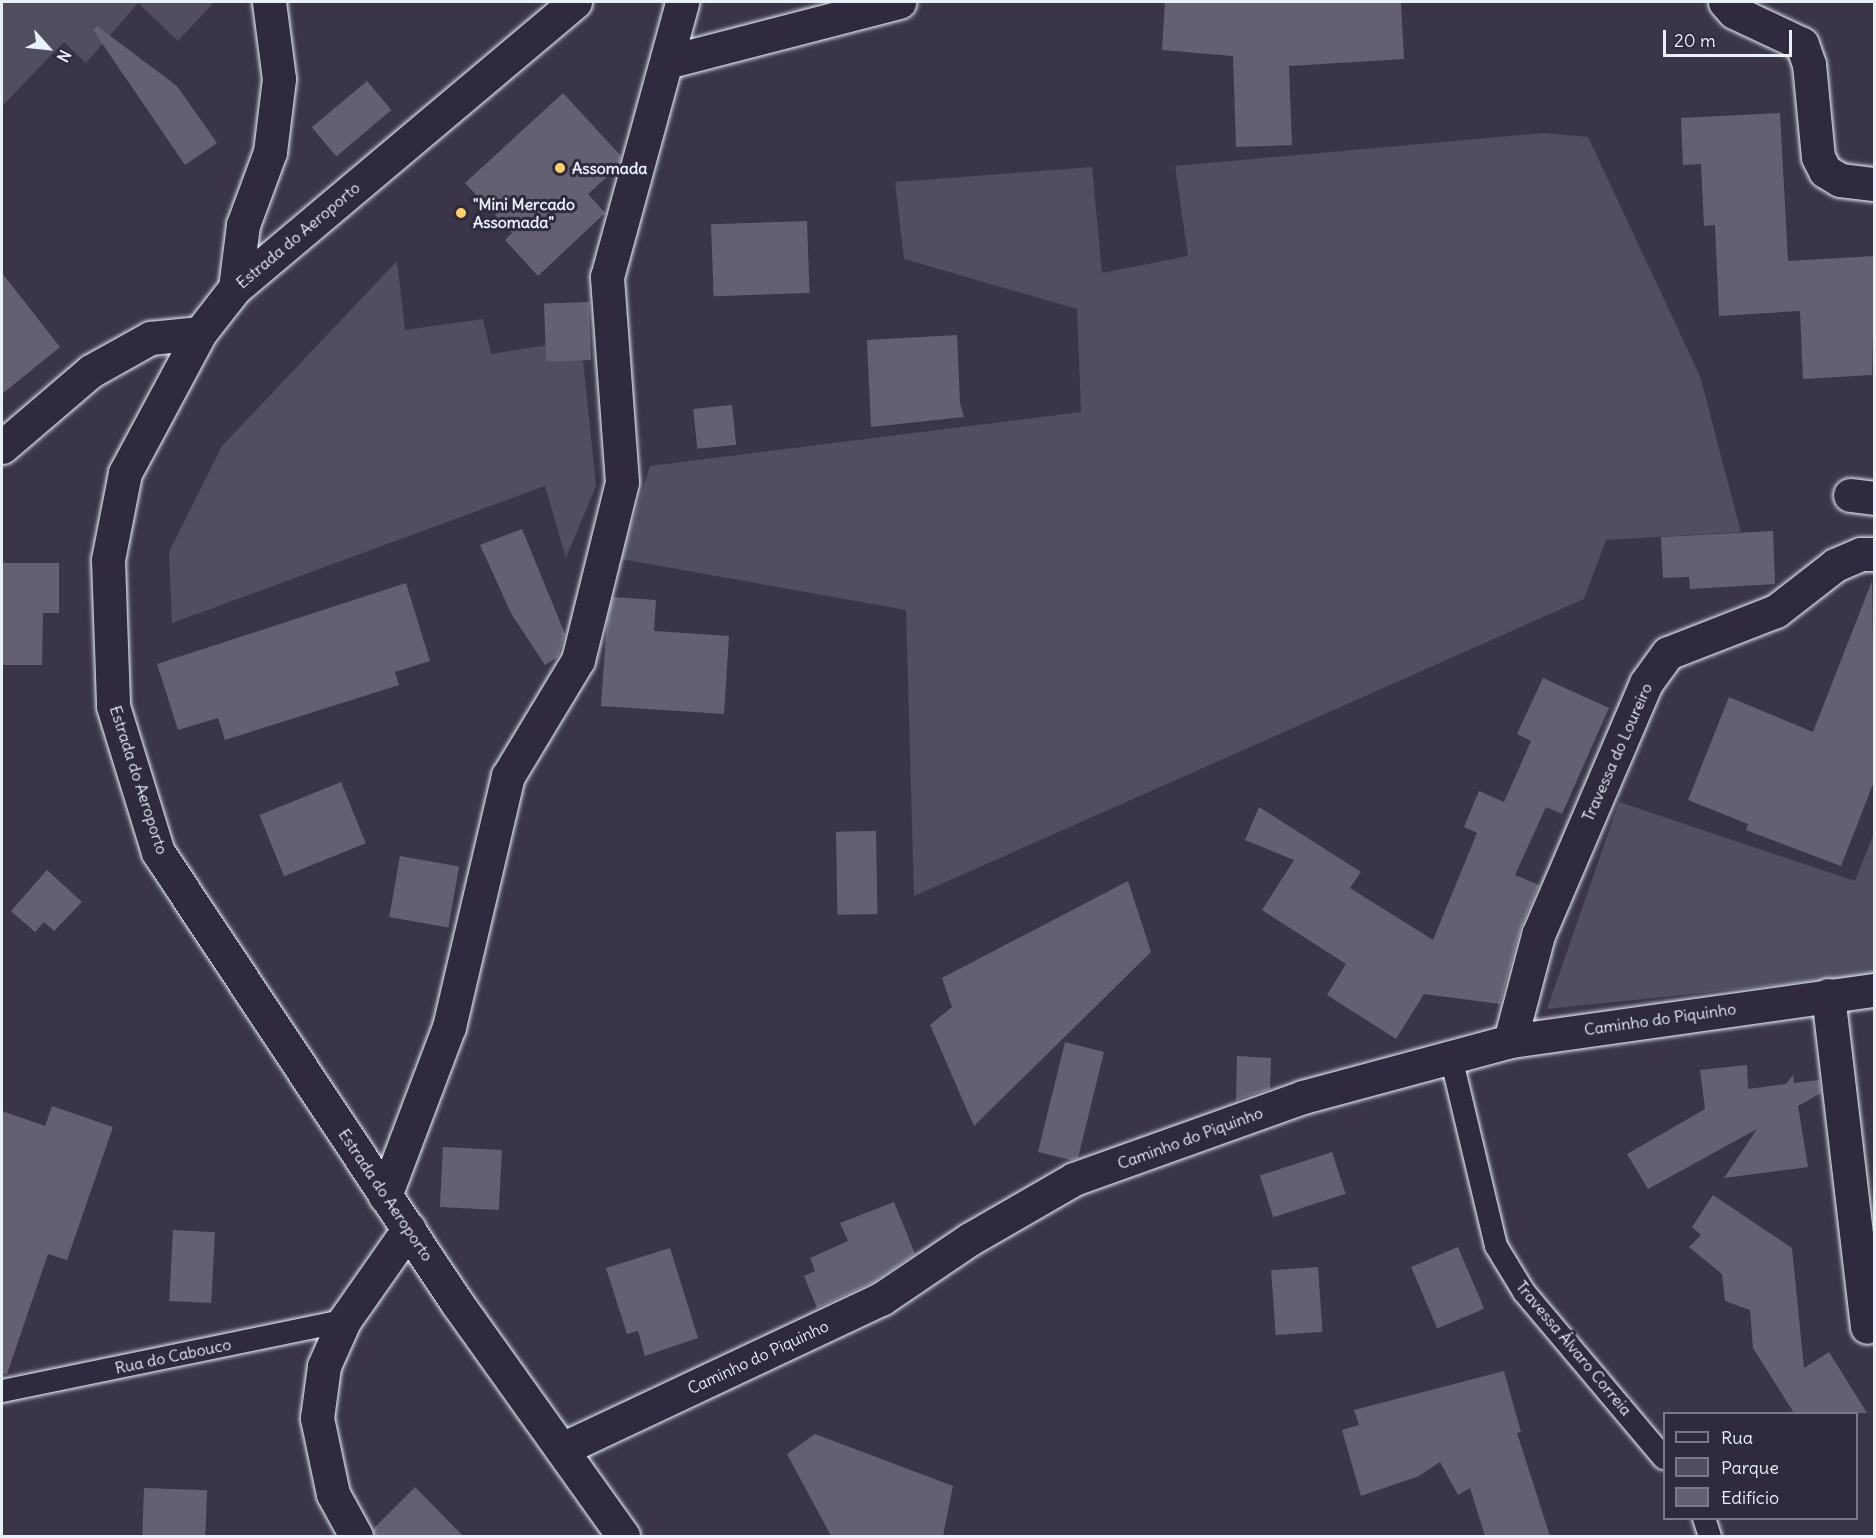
<!DOCTYPE html>
<meta charset="utf-8">
<style>
body{margin:0}
#map{position:relative;width:1876px;height:1538px;overflow:hidden;background:#3a3648;font-family:Delius,sans-serif}
div>[style]{position:absolute}
.green>*{inset:0;background:#504e5f}
.building>*{inset:0;background:#636171;transform-origin:0 0}
.roads{filter:drop-shadow(0 0 2px #e8f1f8) drop-shadow(0 0 2px #e8f1f8)}
.lane>*{height:22px;margin:-11px;padding:0 11px;transform-origin:11px;border-radius:11px;background:#2f2a3d}
.street>*{height:33px;margin:-16.5px;padding:0 16.5px;transform-origin:16.5px;border-radius:16.5px;background:#2f2a3d}
.secondary>*{height:33px;margin:-16.5px;padding:0 16.5px;transform-origin:16.5px;border-radius:16.5px;background:#2f2a3d}
.dots>*{width:16px;height:16px;translate:-50% -50%;box-sizing:border-box;border:3px solid #2f2a3d;border-radius:50%}
span{translate:-50% -50%;white-space:nowrap;text-align:center;line-height:1.15;-webkit-text-stroke:6px #2f2a3d;paint-order:stroke}
.poi-label{font-size:16px;color:#e8f1f8;font-weight:700}
.left{translate:0 -50%;text-align:left}
.street-label{font-size:16px;color:#e8f1f8}
.frame{position:absolute;inset:0;border:3px solid #e8f1f8;pointer-events:none}
.legend{position:absolute;left:1663px;top:1412px;width:195px;height:108px;box-sizing:border-box;background:#2f2a3d;border:2px solid #797a88;margin:0;padding:8px 10px;list-style:none;font-size:18px;color:#e8f1f8}
.legend li{display:flex;align-items:center;gap:12px;height:30px}
.legend b{width:30px;border:2px solid #797a88}
.north{position:absolute;left:18px;top:18px;width:60px;height:60px;-webkit-text-stroke:4px #2f2a3d;paint-order:stroke;rotate:117deg;font-size:16px;font-weight:700;line-height:24px;text-align:center;color:#e8f1f8}
.north::after{content:'';display:block;margin:auto;width:21px;height:27px;background:#e8f1f8;clip-path:polygon(50% 0,100% 100%,50% 72%,0 100%)}
.scale{position:absolute;left:1663px;top:30px;width:129px;height:27px;box-sizing:border-box;border:3px solid #e8f1f8;border-top:0;padding-left:8px;font-size:18px;line-height:21px;white-space:nowrap;color:#e8f1f8;-webkit-text-stroke:4px #2f2a3d;paint-order:stroke}
</style>
<div id="map">
<div class="green">
<i style="clip-path:polygon(2px 2px,214px 2px,178px 41px,138px 3px,86px 63px,64px 42px,2px 106px)"></i>
<i style="clip-path:polygon(1544px 133px,1588px 137px,1700px 376px,1741px 532px,1606px 540px,1584px 599px,914px 896px,906px 610px,621px 559px,650px 466px,1081px 412px,1077px 309px,904px 259px,895px 182px,1092px 167px,1102px 273px,1188px 256px,1175px 166px)"></i>
<i style="clip-path:polygon(397px 261px,405px 330px,483px 319px,491px 354px,581px 340px,596px 486px,566px 558px,545px 486px,172px 623px,169px 552px,222px 446px)"></i>
<i style="clip-path:polygon(1619px 802px,1855px 881px,1874px 833px,1874px 975px,1547px 1009px)"></i>
</div>
<div class="building">
<i style="clip-path:polygon(1165px 2px,1401px 2px,1404px 59px,1289px 66px,1292px 145px,1236px 147px,1233px 56px,1162px 50px)"></i>
<i style="clip-path:polygon(97px 26px,177px 86px,217px 143px,185px 165px,93px 30px)"></i>
<i style="left:367px;top:81px;width:38px;height:72px;rotate:50deg"></i>
<i style="clip-path:polygon(563px 93px,621px 156px,618px 167px,588px 194px,605px 213px,538px 276px,505px 240px,512px 233px,465px 183px)"></i>
<i style="clip-path:polygon(1780px 113px,1788px 261px,1875px 256px,1872px 375px,1803px 379px,1800px 311px,1719px 316px,1715px 225px,1704px 226px,1701px 164px,1683px 165px,1681px 118px)"></i>
<i style="left:807px;top:221px;width:72px;height:96px;rotate:88deg"></i>
<i style="clip-path:polygon(2px 273px,60px 347px,2px 394px)"></i>
<i style="left:589px;top:302px;width:58px;height:45px;rotate:88deg"></i>
<i style="clip-path:polygon(957px 335px,960px 403px,964px 417px,871px 427px,867px 340px)"></i>
<i style="left:732px;top:405px;width:40px;height:39px;rotate:84deg"></i>
<i style="clip-path:polygon(522px 529px,565px 634px,558px 657px,545px 665px,512px 615px,480px 545px)"></i>
<i style="clip-path:polygon(1773px 531px,1775px 584px,1690px 589px,1689px 577px,1663px 578px,1661px 537px)"></i>
<i style="clip-path:polygon(2px 563px,59px 563px,59px 613px,43px 613px,42px 665px,2px 665px)"></i>
<i style="clip-path:polygon(1872px 581px,1875px 779px,1841px 866px,1746px 830px,1748px 824px,1688px 800px,1729px 697px,1813px 732px)"></i>
<i style="clip-path:polygon(406px 583px,430px 661px,395px 672px,399px 685px,225px 740px,218px 718px,178px 730px,157px 664px)"></i>
<i style="clip-path:polygon(613px 597px,656px 600px,654px 631px,729px 636px,724px 714px,601px 706px,607px 620px)"></i>
<i style="clip-path:polygon(1543px 678px,1609px 708px,1562px 814px,1546px 807px,1515px 875px,1539px 885px,1520px 930px,1500px 1004px,1424px 994px,1396px 1039px,1327px 995px,1346px 964px,1262px 910px,1294px 860px,1245px 840px,1259px 807px,1361px 872px,1350px 888px,1433px 940px,1477px 833px,1464px 827px,1479px 791px,1504px 802px,1531px 741px,1517px 734px)"></i>
<i style="left:341px;top:782px;width:66px;height:88px;rotate:68deg"></i>
<i style="left:876px;top:831px;width:83px;height:40px;rotate:89deg"></i>
<i style="left:400px;top:856px;width:60px;height:62px;rotate:10deg"></i>
<i style="clip-path:polygon(47px 870px,82px 902px,54px 931px,44px 922px,35px 932px,11px 911px)"></i>
<i style="clip-path:polygon(1128px 881px,1151px 952px,974px 1126px,930px 1025px,952px 1007px,942px 978px)"></i>
<i style="clip-path:polygon(1065px 1042px,1104px 1052px,1078px 1158px,1071px 1160px,1038px 1152px)"></i>
<i style="clip-path:polygon(1237px 1056px,1271px 1058px,1270px 1089px,1236px 1100px)"></i>
<i style="clip-path:polygon(1747px 1065px,1748px 1089px,1786px 1084px,1793px 1075px,1794px 1083px,1819px 1080px,1821px 1093px,1798px 1106px,1808px 1167px,1724px 1178px,1757px 1129px,1648px 1189px,1627px 1154px,1705px 1109px,1700px 1070px)"></i>
<i style="clip-path:polygon(52px 1106px,113px 1127px,67px 1260px,48px 1254px,7px 1374px,2px 1374px,2px 1111px,45px 1126px)"></i>
<i style="left:443px;top:1147px;width:59px;height:60px;rotate:3deg"></i>
<i style="left:1332px;top:1152px;width:44px;height:76px;rotate:72deg"></i>
<i style="clip-path:polygon(1713px 1195px,1792px 1248px,1804px 1368px,1829px 1352px,1867px 1413px,1794px 1413px,1753px 1348px,1750px 1310px,1725px 1301px,1722px 1274px,1689px 1247px,1701px 1235px,1692px 1227px)"></i>
<i style="clip-path:polygon(894px 1202px,915px 1254px,872px 1283px,817px 1308px,804px 1276px,815px 1271px,810px 1258px,848px 1241px,840px 1223px)"></i>
<i style="left:173px;top:1230px;width:42px;height:71px;rotate:3deg"></i>
<i style="left:1458px;top:1247px;width:67px;height:51px;rotate:67deg"></i>
<i style="clip-path:polygon(670px 1248px,698px 1338px,645px 1356px,638px 1331px,627px 1334px,606px 1268px)"></i>
<i style="left:1318px;top:1267px;width:65px;height:47px;rotate:86deg"></i>
<i style="clip-path:polygon(1504px 1371px,1521px 1432px,1517px 1433px,1550px 1536px,1485px 1536px,1470px 1488px,1458px 1495px,1440px 1462px,1419px 1476px,1361px 1496px,1342px 1430px,1359px 1425px,1354px 1410px)"></i>
<i style="clip-path:polygon(815px 1434px,953px 1486px,943px 1536px,831px 1536px,787px 1454px)"></i>
<i style="clip-path:polygon(415px 1487px,463px 1536px,375px 1536px,373px 1529px)"></i>
<i style="left:144px;top:1488px;width:63px;height:48px;rotate:2deg"></i>
</div>
<div class="roads">
<div class="lane">
<i style="left:1451px;top:1057px;width:194px;rotate:76.6deg"></i>
<i style="left:1496px;top:1246px;width:54px;rotate:58.7deg"></i>
<i style="left:1524px;top:1292px;width:217px;rotate:49.9deg"></i>
<i style="left:2px;top:1391px;width:349px;rotate:-11.6deg"></i>
<i style="left:1704px;top:1518px;width:19px;rotate:72deg"></i>
</div>
<div class="street">
<i style="left:1725px;top:2px;width:13px;rotate:48deg"></i>
<i style="left:1734px;top:12px;width:75px;rotate:25.2deg"></i>
<i style="left:1802px;top:44px;width:21px;rotate:71deg"></i>
<i style="left:1809px;top:64px;width:93px;rotate:84.5deg"></i>
<i style="left:1818px;top:157px;width:16px;rotate:63deg"></i>
<i style="left:1825px;top:171px;width:17px;rotate:31deg"></i>
<i style="left:1840px;top:180px;width:34px;rotate:7deg"></i>
<i style="left:667px;top:62px;width:240px;rotate:-14.5deg"></i>
<i style="left:235px;top:288px;width:64px;rotate:-82.8deg"></i>
<i style="left:243px;top:225px;width:78px;rotate:-69.7deg"></i>
<i style="left:270px;top:152px;width:74px;rotate:-83deg"></i>
<i style="left:279px;top:79px;width:78px;rotate:-97.4deg"></i>
<i style="left:2px;top:447px;width:117px;rotate:-40.5deg"></i>
<i style="left:91px;top:371px;width:68px;rotate:-29.2deg"></i>
<i style="left:150px;top:338px;width:50px;rotate:-5.7deg"></i>
<i style="left:1850px;top:495px;width:24px;rotate:7deg"></i>
<i style="left:1828px;top:995px;width:334px;rotate:83.3deg"></i>
<i style="left:1510px;top:1041px;width:110px;rotate:-75.2deg"></i>
<i style="left:1538px;top:935px;width:274px;rotate:-66.8deg"></i>
<i style="left:1646px;top:683px;width:37px;rotate:-54deg"></i>
<i style="left:1668px;top:653px;width:116px;rotate:-21.3deg"></i>
<i style="left:1776px;top:611px;width:75px;rotate:-37.9deg"></i>
<i style="left:1835px;top:565px;width:28px;rotate:-23deg"></i>
<i style="left:1861px;top:554px;width:13px"></i>
<i style="left:385px;top:1196px;width:181px;rotate:-69.3deg"></i>
<i style="left:449px;top:1027px;width:258px;rotate:-76.8deg"></i>
<i style="left:508px;top:776px;width:135px;rotate:-58.9deg"></i>
<i style="left:578px;top:660px;width:183px;rotate:-76.1deg"></i>
<i style="left:622px;top:482px;width:206px;rotate:-94.2deg"></i>
<i style="left:607px;top:277px;width:285px;rotate:-74.7deg"></i>
<i style="left:562px;top:1449px;width:353px;rotate:-25.2deg"></i>
<i style="left:881px;top:1299px;width:107px;rotate:-34deg"></i>
<i style="left:970px;top:1239px;width:120px;rotate:-30deg"></i>
<i style="left:1074px;top:1179px;width:243px;rotate:-19.7deg"></i>
<i style="left:1303px;top:1097px;width:214px;rotate:-15.1deg"></i>
<i style="left:1510px;top:1041px;width:368px;rotate:-8deg"></i>
<i style="left:356px;top:1536px;width:48px;rotate:-118.7deg"></i>
<i style="left:333px;top:1494px;width:78px;rotate:-101.9deg"></i>
<i style="left:317px;top:1418px;width:52px;rotate:-82.3deg"></i>
<i style="left:324px;top:1366px;width:49px;rotate:-66deg"></i>
<i style="left:344px;top:1321px;width:113px;rotate:-55deg"></i>
</div>
<div class="secondary">
<i style="left:575px;top:2px;width:444px;rotate:139.9deg"></i>
<i style="left:235px;top:288px;width:57px;rotate:127.9deg"></i>
<i style="left:200px;top:333px;width:159px;rotate:118.2deg"></i>
<i style="left:125px;top:473px;width:89px;rotate:101.1deg"></i>
<i style="left:108px;top:560px;width:146px;rotate:88deg"></i>
<i style="left:113px;top:706px;width:153px;rotate:72.9deg"></i>
<i style="left:158px;top:852px;width:541px;rotate:56.46deg"></i>
<i style="left:457px;top:1303px;width:286px;rotate:54.5deg"></i>
</div>
</div>
<div class="dots">
<i style="left:560px;top:168px;background:#ffd166"></i>
<i style="left:461px;top:213px;background:#ffd166"></i>
</div>
<div class="poi-label">
<span class="left" style="left:572px;top:168px">Assomada</span>
<span class="left" style="left:473px;top:213px">"Mini Mercado<br>Assomada"</span>
</div>
<div class="street-label">
<span style="left:298px;top:235px;rotate:-40deg">Estrada do Aeroporto</span>
<span style="left:1617px;top:752px;rotate:-66deg">Travessa do Loureiro</span>
<span style="left:139px;top:780px;rotate:72deg">Estrada do Aeroporto</span>
<span style="left:1660px;top:1019px;rotate:-8deg">Caminho do Piquinho</span>
<span style="left:1190px;top:1138px;rotate:-20deg">Caminho do Piquinho</span>
<span style="left:386px;top:1195px;rotate:56deg">Estrada do Aeroporto</span>
<span style="left:1574px;top:1348px;rotate:50deg">Travessa Álvaro Correia</span>
<span style="left:173px;top:1356px;rotate:-12deg">Rua do Cabouco</span>
<span style="left:758px;top:1357px;rotate:-25deg">Caminho do Piquinho</span>
</div>
<div class="frame"></div>
<ul class="legend">
<li><b style="height:8px;background:#2f2a3d"></b>Rua</li>
<li><b style="height:16px;background:#504e5f"></b>Parque</li>
<li><b style="height:16px;background:#636171"></b>Edifício</li>
</ul>
<div class="north">N</div>
<div class="scale">20 m</div>
</div>
